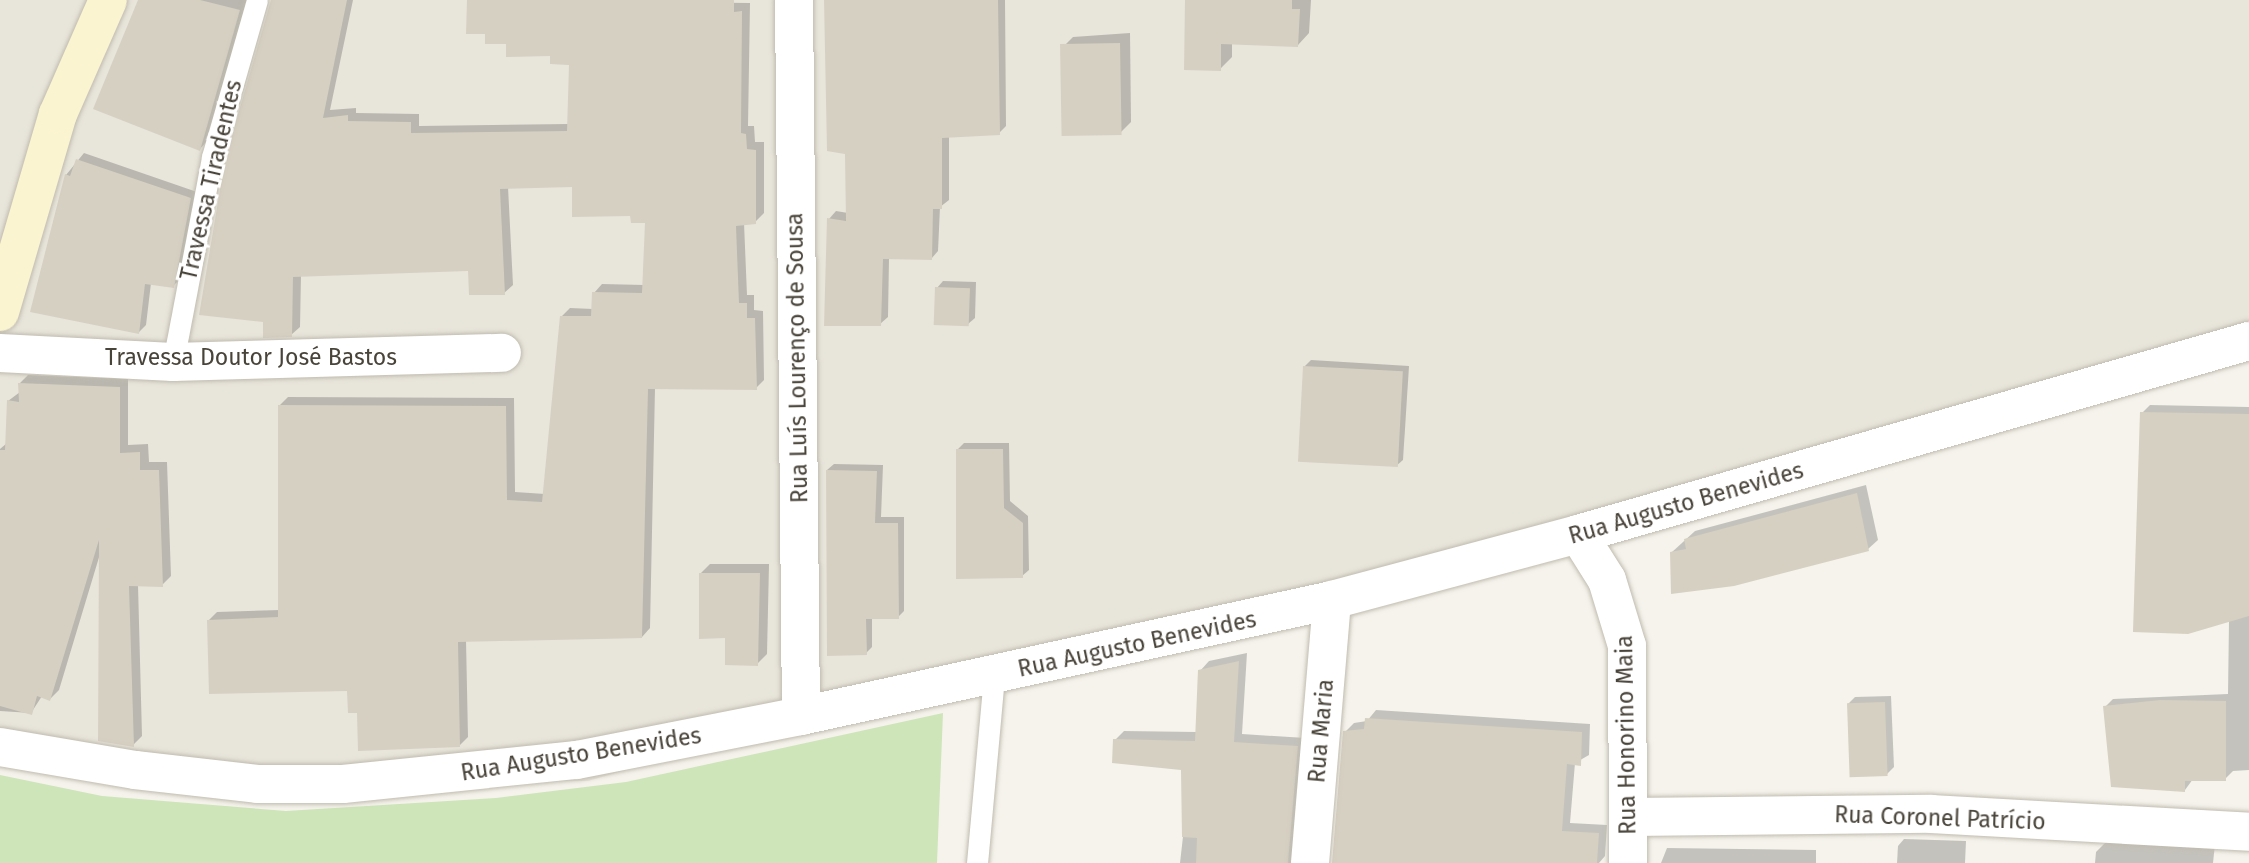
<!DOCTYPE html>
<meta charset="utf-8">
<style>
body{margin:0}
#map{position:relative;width:2249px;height:863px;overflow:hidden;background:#f5f3ec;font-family:"Fira Sans",sans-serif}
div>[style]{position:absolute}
.residential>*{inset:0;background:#e8e5db}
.green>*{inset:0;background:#cde5b9}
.shadow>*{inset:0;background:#0003}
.building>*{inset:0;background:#d6d0c2;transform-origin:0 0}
.roads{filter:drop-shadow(0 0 2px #c0bbaf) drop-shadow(0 0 2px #c0bbaf)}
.service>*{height:21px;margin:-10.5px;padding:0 10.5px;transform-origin:10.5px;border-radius:10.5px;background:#fff}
.minor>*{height:38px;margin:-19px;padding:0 19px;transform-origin:19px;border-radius:19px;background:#fff}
.secondary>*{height:38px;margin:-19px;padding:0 19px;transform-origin:19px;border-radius:19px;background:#fbf4d0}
span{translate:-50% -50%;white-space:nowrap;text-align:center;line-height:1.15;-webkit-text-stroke:6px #fff;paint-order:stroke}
.street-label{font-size:23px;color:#49443a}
</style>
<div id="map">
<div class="residential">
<i style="clip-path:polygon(0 0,2249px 0,2249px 347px,785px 724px,588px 781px,152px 779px,0 756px)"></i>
</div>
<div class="green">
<i style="clip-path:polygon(943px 713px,937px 863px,0 863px,0 775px,102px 796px,286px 811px,496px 798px,626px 782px)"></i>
</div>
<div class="shadow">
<i style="clip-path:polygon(140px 0,248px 0,208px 140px,200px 149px)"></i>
<i style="clip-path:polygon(271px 0,353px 0,330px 110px,356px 108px,356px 113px,419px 114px,419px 126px,569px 124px,570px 63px,487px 32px,469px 0,750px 3px,748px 126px,754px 126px,755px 142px,764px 142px,764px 213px,755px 222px,744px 223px,747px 295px,754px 295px,754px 310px,763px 311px,764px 380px,756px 388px,655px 388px,650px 628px,642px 637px,466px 640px,468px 737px,460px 745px,358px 711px,349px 690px,209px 620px,217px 612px,280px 610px,280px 405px,288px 397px,514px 398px,515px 492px,545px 494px,561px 317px,570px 308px,593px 309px,594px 293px,602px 284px,644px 285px,646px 221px,574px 186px,508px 187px,513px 285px,504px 293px,470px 269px,301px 275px,300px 327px,291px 335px)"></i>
<i style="clip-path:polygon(828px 0,1005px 0,1006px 126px,999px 133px,949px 136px,949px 200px,940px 207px,938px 251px,931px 259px,889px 258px,888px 317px,880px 324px,829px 219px,836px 211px,848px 213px,847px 153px)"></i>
<i style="clip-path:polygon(1187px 0,1311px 0,1309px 33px,1298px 45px,1232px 43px,1232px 57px,1220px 69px)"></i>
<i style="clip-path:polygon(1130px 33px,1131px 122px,1120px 133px,1062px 48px,1073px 37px)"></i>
<i style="clip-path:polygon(84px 153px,197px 192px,180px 279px,173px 286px,151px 283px,146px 325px,139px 332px,66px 175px)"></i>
<i style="clip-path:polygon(943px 281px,976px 282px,975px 318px,968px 324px,937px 288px)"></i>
<i style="clip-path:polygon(1311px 360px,1409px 366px,1403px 460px,1396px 466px,1304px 367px)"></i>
<i style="clip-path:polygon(28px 375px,128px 379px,128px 445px,148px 444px,149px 462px,167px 462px,171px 576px,162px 585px,138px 585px,142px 736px,133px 745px,100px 554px,59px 690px,50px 699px,42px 696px,31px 713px,0 711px,0 449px,7px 443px,8px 401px,20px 392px,19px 384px)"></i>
<i style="clip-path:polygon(2150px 405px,2249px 407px,2249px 770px,2233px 771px,2225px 779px,2193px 779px,2185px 790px,2105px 707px,2113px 699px,2228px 694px,2229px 620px,2142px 413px)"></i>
<i style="clip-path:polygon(964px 443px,1009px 443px,1010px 501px,1028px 516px,1029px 570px,1022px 576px,958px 449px)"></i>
<i style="clip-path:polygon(834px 464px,883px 465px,881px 517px,904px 517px,904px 611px,898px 617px,872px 617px,872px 647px,866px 653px,827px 470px)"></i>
<i style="clip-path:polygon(1866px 485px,1878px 540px,1868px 549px,1671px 553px,1695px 531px)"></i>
<i style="clip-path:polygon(710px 564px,769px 564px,767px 654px,757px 664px,727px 636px,700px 574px)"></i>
<i style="clip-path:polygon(1247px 653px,1242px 734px,1306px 738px,1301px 863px,1180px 863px,1187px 801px,1183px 768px,1115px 740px,1124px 731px,1197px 732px,1200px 671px,1209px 661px)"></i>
<i style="clip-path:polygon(1891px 696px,1894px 767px,1887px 774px,1848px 704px,1855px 697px)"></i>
<i style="clip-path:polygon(1376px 710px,1590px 724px,1589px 755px,1575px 763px,1570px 823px,1607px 825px,1605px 856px,1599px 863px,1334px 863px,1345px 732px,1354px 723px,1367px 721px)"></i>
<i style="clip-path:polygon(1904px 839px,1966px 841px,1965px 863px,1897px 863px,1898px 846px)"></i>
<i style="clip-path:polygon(2106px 842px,2215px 844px,2213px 863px,2095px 863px,2096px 852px)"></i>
<i style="clip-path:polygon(1667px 848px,1816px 850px,1816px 863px,1661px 863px)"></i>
</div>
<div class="building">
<i style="clip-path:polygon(138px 0,200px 0,240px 10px,200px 151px,93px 109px)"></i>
<i style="clip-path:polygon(271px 0,347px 0,323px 118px,348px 115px,348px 121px,411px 122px,411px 133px,567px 131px,569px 65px,550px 64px,550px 56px,506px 57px,506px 44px,485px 44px,485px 34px,466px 34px,467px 0,734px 0,734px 12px,742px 11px,741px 133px,746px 134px,747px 149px,756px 150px,756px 224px,736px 226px,739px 303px,747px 303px,747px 318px,755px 318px,757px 390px,648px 389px,642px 638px,458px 642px,460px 747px,358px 751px,357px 713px,348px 713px,347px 691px,209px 694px,207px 620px,278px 617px,278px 405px,506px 406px,507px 500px,542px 502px,560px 316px,591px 316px,592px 292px,642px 293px,645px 223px,631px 223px,630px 216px,572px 217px,572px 187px,500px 189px,505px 295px,469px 295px,468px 271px,293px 277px,292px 337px,263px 338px,263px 322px,199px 315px,225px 160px)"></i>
<i style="clip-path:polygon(824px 0,998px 0,1000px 135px,942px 138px,942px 209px,933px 209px,932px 260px,883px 259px,881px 326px,824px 326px,827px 218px,846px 221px,845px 154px,827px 151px)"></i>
<i style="clip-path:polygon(1185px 0,1292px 0,1292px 9px,1300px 9px,1298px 47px,1221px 44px,1221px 71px,1184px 70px)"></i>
<i style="left:1120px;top:43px;width:92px;height:60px;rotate:89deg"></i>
<i style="clip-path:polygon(76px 159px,191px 198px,174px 288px,145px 284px,139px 334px,30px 312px,65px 174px,70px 176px)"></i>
<i style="left:935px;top:287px;width:35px;height:38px;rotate:2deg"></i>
<i style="left:1303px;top:366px;width:100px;height:96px;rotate:3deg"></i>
<i style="clip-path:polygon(18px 383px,120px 387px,120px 453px,140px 452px,140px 470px,159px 470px,163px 587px,129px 586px,134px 747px,98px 741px,99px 540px,50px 701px,37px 696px,32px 715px,0 706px,0 450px,5px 450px,7px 400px,19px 402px)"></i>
<i style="clip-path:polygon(2140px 412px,2249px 414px,2249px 616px,2188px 634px,2133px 632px)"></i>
<i style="clip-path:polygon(956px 449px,1003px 449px,1004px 508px,1023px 523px,1023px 578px,956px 579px)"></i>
<i style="clip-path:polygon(826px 470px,877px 471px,875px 523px,898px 523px,899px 619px,866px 619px,867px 655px,827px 656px)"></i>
<i style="clip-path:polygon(1857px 493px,1869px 551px,1734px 586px,1671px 594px,1670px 552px,1686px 549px,1684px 539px)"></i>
<i style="clip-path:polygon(699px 573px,760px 573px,758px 666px,725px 665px,725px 638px,699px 639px)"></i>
<i style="clip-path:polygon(1239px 661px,1234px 742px,1298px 746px,1288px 863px,1196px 863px,1197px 838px,1182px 837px,1181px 770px,1112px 763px,1113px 739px,1195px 741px,1198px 670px)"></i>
<i style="clip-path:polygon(2160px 700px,2226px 701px,2226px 781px,2185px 781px,2185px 792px,2111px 787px,2103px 706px)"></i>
<i style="left:1885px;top:702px;width:74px;height:38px;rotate:88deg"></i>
<i style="clip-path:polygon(1365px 718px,1582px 732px,1581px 766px,1567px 764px,1562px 831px,1599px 833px,1597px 863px,1332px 863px,1343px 731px,1364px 729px)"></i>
</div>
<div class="roads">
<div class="service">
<i style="left:173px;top:362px;width:209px;rotate:-79.2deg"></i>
<i style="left:212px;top:157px;width:163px;rotate:-74deg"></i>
<i style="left:977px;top:863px;width:189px;rotate:-84.8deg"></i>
</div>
<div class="minor">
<i style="left:794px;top:0;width:716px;rotate:89.44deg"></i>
<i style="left:0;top:353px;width:173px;rotate:3deg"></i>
<i style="left:173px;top:362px;width:329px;rotate:-1.6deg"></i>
<i style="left:1578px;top:534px;width:54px;rotate:57.8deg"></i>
<i style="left:1607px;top:580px;width:69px;rotate:73.1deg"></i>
<i style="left:1627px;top:646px;width:217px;rotate:89.7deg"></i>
<i style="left:0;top:747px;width:137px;rotate:9.7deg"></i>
<i style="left:135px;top:770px;width:123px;rotate:6.5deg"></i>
<i style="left:257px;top:784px;width:86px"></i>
<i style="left:343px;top:784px;width:235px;rotate:-5.9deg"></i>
<i style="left:577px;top:760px;width:228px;rotate:-11.1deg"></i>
<i style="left:801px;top:716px;width:544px;rotate:-12.32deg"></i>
<i style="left:1332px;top:600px;width:255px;rotate:-15deg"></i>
<i style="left:1578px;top:534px;width:698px;rotate:-16.05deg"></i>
<i style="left:1631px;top:817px;width:300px;rotate:-0.6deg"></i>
<i style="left:1931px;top:814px;width:319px;rotate:3.2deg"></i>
<i style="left:1310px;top:863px;width:264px;rotate:-85.2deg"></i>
</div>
<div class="secondary">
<i style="left:0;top:312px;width:206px;rotate:-73.7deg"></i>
<i style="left:58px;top:114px;width:124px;rotate:-66.3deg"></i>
</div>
</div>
<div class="street-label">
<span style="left:211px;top:180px;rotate:-77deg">Travessa Tiradentes</span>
<span style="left:251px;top:357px">Travessa Doutor José Bastos</span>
<span style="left:797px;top:358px;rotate:-91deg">Rua Luís Lourenço de Sousa</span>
<span style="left:1686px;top:503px;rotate:-16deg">Rua Augusto Benevides</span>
<span style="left:1137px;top:644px;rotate:-12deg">Rua Augusto Benevides</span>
<span style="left:1321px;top:731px;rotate:-85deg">Rua Maria</span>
<span style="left:1626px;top:735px;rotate:-91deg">Rua Honorino Maia</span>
<span style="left:581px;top:754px;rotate:-9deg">Rua Augusto Benevides</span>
<span style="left:1940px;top:818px;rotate:2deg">Rua Coronel Patrício</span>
</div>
</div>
